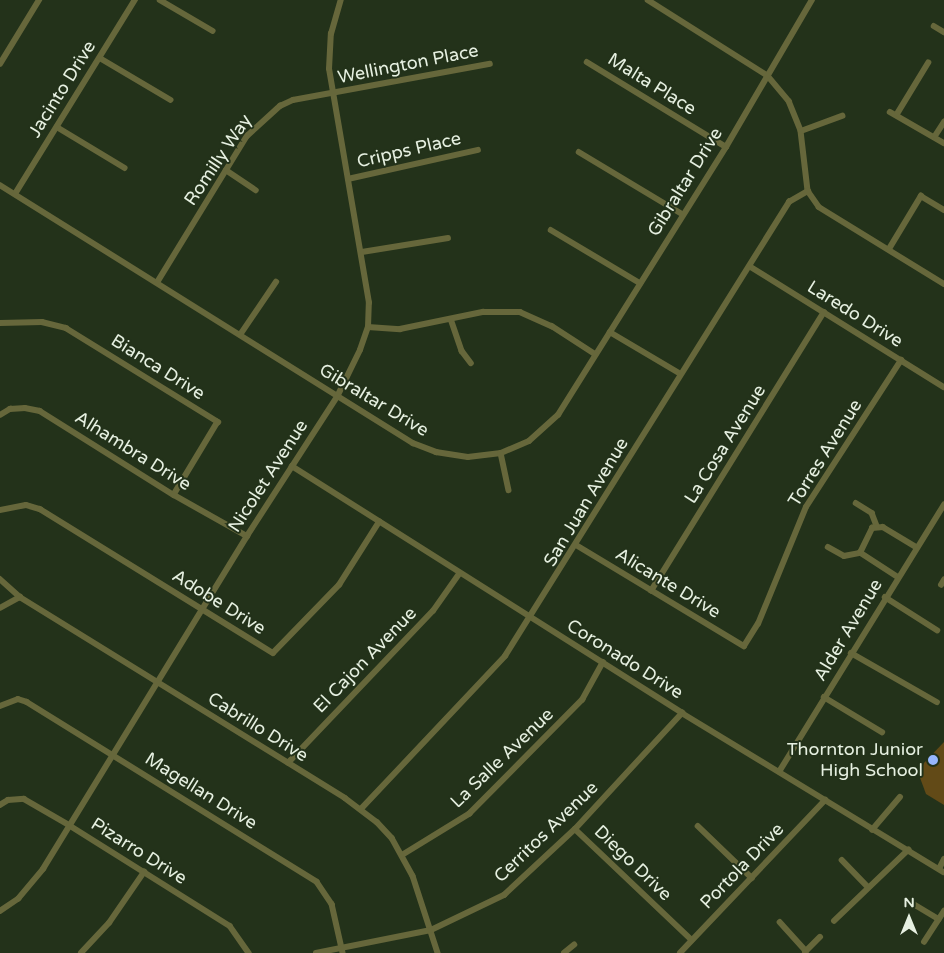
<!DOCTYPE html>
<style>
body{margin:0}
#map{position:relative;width:944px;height:953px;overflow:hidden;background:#23321a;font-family:"Varela Round",sans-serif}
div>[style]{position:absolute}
.green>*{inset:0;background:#624a17}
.minor>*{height:5.5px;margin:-2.75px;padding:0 2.75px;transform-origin:2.75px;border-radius:2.75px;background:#66673b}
.dots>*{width:14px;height:14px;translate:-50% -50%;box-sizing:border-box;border:2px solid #23321a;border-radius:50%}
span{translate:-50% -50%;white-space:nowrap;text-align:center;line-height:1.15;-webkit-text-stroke:4px #23321a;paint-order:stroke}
.street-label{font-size:18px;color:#e6f0e1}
.poi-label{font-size:18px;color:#e6f0e1}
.right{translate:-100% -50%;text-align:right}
.north{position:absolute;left:884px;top:893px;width:50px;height:50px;-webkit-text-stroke:4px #23321a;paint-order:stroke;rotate:0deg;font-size:14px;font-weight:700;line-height:20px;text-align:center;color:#e6f0e1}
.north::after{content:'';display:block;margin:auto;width:18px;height:22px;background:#e6f0e1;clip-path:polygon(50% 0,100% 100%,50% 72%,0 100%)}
</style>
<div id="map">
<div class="green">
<i style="clip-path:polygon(944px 742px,944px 805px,926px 794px,919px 775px,924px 763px)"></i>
</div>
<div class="minor">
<i style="left:160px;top:0;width:61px;rotate:30.3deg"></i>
<i style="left:648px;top:0;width:142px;rotate:32.3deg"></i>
<i style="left:768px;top:76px;width:33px;rotate:50deg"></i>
<i style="left:789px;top:101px;width:32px;rotate:68deg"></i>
<i style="left:801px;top:131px;width:60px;rotate:83.3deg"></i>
<i style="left:808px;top:191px;width:19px;rotate:55deg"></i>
<i style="left:819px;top:207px;width:147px;rotate:31.6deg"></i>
<i style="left:934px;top:26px;width:12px;rotate:31deg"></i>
<i style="left:100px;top:58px;width:82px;rotate:30.6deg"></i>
<i style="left:587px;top:62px;width:163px;rotate:31.4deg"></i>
<i style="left:0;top:64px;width:75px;rotate:-58.6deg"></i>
<i style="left:890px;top:112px;width:62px;rotate:29.9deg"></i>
<i style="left:897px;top:114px;width:60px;rotate:-58.7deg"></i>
<i style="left:57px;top:127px;width:79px;rotate:31.1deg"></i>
<i style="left:801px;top:131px;width:44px;rotate:-20.1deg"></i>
<i style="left:935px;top:136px;width:17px;rotate:-57deg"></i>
<i style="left:579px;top:152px;width:120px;rotate:31deg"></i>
<i style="left:226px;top:170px;width:36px;rotate:34deg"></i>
<i style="left:348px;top:179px;width:133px;rotate:-12.6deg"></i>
<i style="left:0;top:185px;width:487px;rotate:32deg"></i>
<i style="left:413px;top:443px;width:25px;rotate:21deg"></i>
<i style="left:436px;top:452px;width:32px;rotate:9deg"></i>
<i style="left:468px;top:457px;width:33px;rotate:-7deg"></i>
<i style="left:501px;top:453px;width:30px;rotate:-23deg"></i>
<i style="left:529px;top:441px;width:39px;rotate:-42deg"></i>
<i style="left:558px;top:415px;width:316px;rotate:-57.9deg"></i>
<i style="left:726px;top:147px;width:170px;rotate:-59.7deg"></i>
<i style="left:15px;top:194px;width:228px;rotate:-58.3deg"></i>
<i style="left:551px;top:230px;width:104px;rotate:30.8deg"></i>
<i style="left:889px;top:249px;width:62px;rotate:-58.9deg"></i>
<i style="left:921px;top:196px;width:27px;rotate:31deg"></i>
<i style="left:362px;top:252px;width:87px;rotate:-9.2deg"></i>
<i style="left:751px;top:267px;width:227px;rotate:31.9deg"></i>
<i style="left:158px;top:281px;width:170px;rotate:-58.5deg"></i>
<i style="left:247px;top:136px;width:45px;rotate:-42.3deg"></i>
<i style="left:280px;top:106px;width:14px;rotate:-25deg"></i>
<i style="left:293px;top:100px;width:200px;rotate:-10.4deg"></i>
<i style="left:451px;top:319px;width:34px;rotate:71deg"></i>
<i style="left:462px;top:351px;width:15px;rotate:53deg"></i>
<i style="left:0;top:323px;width:42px;rotate:-1.4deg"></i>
<i style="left:42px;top:322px;width:25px;rotate:14deg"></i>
<i style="left:66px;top:328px;width:179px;rotate:31.7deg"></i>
<i style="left:218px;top:422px;width:85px;rotate:121.1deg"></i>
<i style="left:368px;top:327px;width:32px;rotate:4deg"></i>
<i style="left:400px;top:329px;width:85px;rotate:-11.6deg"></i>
<i style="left:483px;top:312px;width:37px"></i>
<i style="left:520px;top:312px;width:35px;rotate:24deg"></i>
<i style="left:552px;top:326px;width:51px;rotate:33.1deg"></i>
<i style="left:610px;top:332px;width:82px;rotate:30.6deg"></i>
<i style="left:240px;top:335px;width:64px;rotate:-55.8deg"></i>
<i style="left:0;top:415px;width:12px;rotate:-31deg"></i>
<i style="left:10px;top:409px;width:15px;rotate:-4deg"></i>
<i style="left:25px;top:408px;width:15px;rotate:11deg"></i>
<i style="left:40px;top:411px;width:158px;rotate:32.1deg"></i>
<i style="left:174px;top:495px;width:84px;rotate:29.3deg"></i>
<i style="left:501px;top:453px;width:38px;rotate:78deg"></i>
<i style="left:292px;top:466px;width:462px;rotate:32.3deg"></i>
<i style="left:682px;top:713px;width:306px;rotate:31.3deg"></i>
<i style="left:856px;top:503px;width:19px;rotate:32deg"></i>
<i style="left:872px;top:513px;width:14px;rotate:69deg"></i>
<i style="left:0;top:510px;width:26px;rotate:-11deg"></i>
<i style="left:26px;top:505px;width:15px;rotate:16deg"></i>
<i style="left:40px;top:509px;width:274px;rotate:31.7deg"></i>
<i style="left:273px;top:653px;width:95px;rotate:-45.9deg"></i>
<i style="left:339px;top:585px;width:75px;rotate:-57.6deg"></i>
<i style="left:578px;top:546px;width:194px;rotate:31.1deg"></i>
<i style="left:744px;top:646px;width:26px;rotate:-58deg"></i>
<i style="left:758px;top:624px;width:126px;rotate:-67.7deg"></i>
<i style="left:806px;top:507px;width:175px;rotate:-57.1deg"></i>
<i style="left:828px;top:547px;width:18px;rotate:29deg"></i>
<i style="left:844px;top:556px;width:16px;rotate:-11deg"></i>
<i style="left:897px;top:577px;width:44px;rotate:-147deg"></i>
<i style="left:860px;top:553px;width:28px;rotate:-64deg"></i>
<i style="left:872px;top:528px;width:11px;rotate:-5deg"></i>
<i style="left:883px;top:527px;width:39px;rotate:31deg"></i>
<i style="left:0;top:579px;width:27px;rotate:42deg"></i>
<i style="left:20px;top:597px;width:382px;rotate:31.7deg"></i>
<i style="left:345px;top:798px;width:40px;rotate:37deg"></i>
<i style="left:377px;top:822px;width:22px;rotate:47deg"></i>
<i style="left:392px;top:838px;width:43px;rotate:61.1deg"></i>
<i style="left:413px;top:876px;width:81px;rotate:72deg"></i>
<i style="left:941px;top:585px;width:6px;rotate:-59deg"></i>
<i style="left:651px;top:591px;width:328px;rotate:-58.2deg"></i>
<i style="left:885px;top:597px;width:62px;rotate:32.4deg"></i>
<i style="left:0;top:608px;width:23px;rotate:-29deg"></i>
<i style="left:851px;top:653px;width:99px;rotate:29.7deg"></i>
<i style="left:824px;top:697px;width:68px;rotate:31.1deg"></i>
<i style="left:0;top:706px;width:19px;rotate:-21deg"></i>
<i style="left:18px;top:699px;width:9px;rotate:18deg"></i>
<i style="left:27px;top:702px;width:341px;rotate:31.8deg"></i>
<i style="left:317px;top:882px;width:27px;rotate:56deg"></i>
<i style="left:332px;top:904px;width:50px;rotate:77.3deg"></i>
<i style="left:288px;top:763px;width:210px;rotate:-46.4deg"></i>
<i style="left:433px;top:611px;width:45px;rotate:-54.9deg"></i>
<i style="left:779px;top:772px;width:314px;rotate:-58.3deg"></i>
<i style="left:0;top:805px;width:9px;rotate:-32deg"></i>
<i style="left:8px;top:800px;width:16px;rotate:-4deg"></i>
<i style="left:24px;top:799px;width:52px;rotate:30deg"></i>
<i style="left:69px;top:825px;width:190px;rotate:32.1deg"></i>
<i style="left:230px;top:926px;width:33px;rotate:55deg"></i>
<i style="left:361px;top:809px;width:210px;rotate:-46.7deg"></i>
<i style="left:505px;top:656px;width:536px;rotate:-57.97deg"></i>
<i style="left:789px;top:202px;width:22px;rotate:-30deg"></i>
<i style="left:698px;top:826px;width:75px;rotate:43.9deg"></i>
<i style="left:575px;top:829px;width:161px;rotate:43.5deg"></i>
<i style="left:872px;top:830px;width:43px;rotate:-49.7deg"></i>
<i style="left:402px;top:855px;width:79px;rotate:-31.5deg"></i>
<i style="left:469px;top:814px;width:161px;rotate:-45.3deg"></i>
<i style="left:582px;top:700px;width:43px;rotate:-61.1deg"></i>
<i style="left:842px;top:860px;width:37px;rotate:46deg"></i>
<i style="left:939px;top:869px;width:11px;rotate:-63deg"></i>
<i style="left:907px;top:900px;width:37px;rotate:31deg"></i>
<i style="left:0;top:911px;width:22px;rotate:-34deg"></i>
<i style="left:18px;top:899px;width:39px;rotate:-50deg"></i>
<i style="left:43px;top:869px;width:391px;rotate:-58.5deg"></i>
<i style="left:247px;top:536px;width:166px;rotate:-57.1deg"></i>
<i style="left:337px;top:397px;width:52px;rotate:-63.9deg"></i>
<i style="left:360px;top:350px;width:24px;rotate:-71deg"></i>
<i style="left:368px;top:327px;width:24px;rotate:-88deg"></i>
<i style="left:369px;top:303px;width:237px;rotate:-99.7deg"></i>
<i style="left:329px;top:69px;width:35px;rotate:-87deg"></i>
<i style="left:331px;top:34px;width:35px;rotate:-74deg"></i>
<i style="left:834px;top:921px;width:103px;rotate:-43.8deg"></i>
<i style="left:780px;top:922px;width:39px;rotate:48deg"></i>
<i style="left:924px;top:942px;width:37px;rotate:-57deg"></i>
<i style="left:805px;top:952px;width:21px;rotate:-45deg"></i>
<i style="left:81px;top:953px;width:41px;rotate:-47deg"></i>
<i style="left:109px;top:923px;width:62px;rotate:-55.5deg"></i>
<i style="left:316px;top:953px;width:117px;rotate:-11.3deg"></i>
<i style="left:431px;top:930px;width:81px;rotate:-25.6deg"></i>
<i style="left:504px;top:895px;width:97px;rotate:-42.9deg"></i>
<i style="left:575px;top:829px;width:158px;rotate:-47.3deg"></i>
<i style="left:564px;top:953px;width:13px;rotate:-39deg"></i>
<i style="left:680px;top:953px;width:211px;rotate:-46.5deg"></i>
</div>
<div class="dots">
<i style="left:933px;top:760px;background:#97b6fd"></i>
</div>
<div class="street-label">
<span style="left:408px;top:64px;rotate:-11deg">Wellington Place</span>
<span style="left:652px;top:84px;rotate:32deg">Malta Place</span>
<span style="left:62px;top:89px;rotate:-58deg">Jacinto Drive</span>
<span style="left:409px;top:150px;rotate:-13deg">Cripps Place</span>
<span style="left:218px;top:160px;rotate:-56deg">Romilly Way</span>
<span style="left:685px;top:182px;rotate:-58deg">Gibraltar Drive</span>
<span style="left:855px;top:314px;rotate:32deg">Laredo Drive</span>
<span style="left:158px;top:367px;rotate:32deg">Bianca Drive</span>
<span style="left:374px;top:400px;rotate:31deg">Gibraltar Drive</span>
<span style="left:725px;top:444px;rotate:-58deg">La Cosa Avenue</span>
<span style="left:133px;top:451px;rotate:32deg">Alhambra Drive</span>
<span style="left:825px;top:453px;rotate:-58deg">Torres Avenue</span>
<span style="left:268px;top:476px;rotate:-57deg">Nicolet Avenue</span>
<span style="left:586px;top:502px;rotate:-59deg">San Juan Avenue</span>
<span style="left:668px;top:583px;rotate:31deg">Alicante Drive</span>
<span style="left:219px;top:602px;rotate:32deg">Adobe Drive</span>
<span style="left:848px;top:630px;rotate:-59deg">Alder Avenue</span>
<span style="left:625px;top:659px;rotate:32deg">Coronado Drive</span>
<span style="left:365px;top:660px;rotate:-46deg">El Cajon Avenue</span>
<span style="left:258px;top:727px;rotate:32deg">Cabrillo Drive</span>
<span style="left:502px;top:758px;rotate:-44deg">La Salle Avenue</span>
<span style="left:201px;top:791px;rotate:32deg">Magellan Drive</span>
<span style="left:546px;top:832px;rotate:-44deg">Cerritos Avenue</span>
<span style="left:139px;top:851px;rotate:32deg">Pizarro Drive</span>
<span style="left:633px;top:863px;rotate:44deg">Diego Drive</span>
<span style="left:742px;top:866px;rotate:-46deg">Portola Drive</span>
</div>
<div class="poi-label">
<span class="right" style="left:923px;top:760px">Thornton Junior<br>High School</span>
</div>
<div class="north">N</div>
</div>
